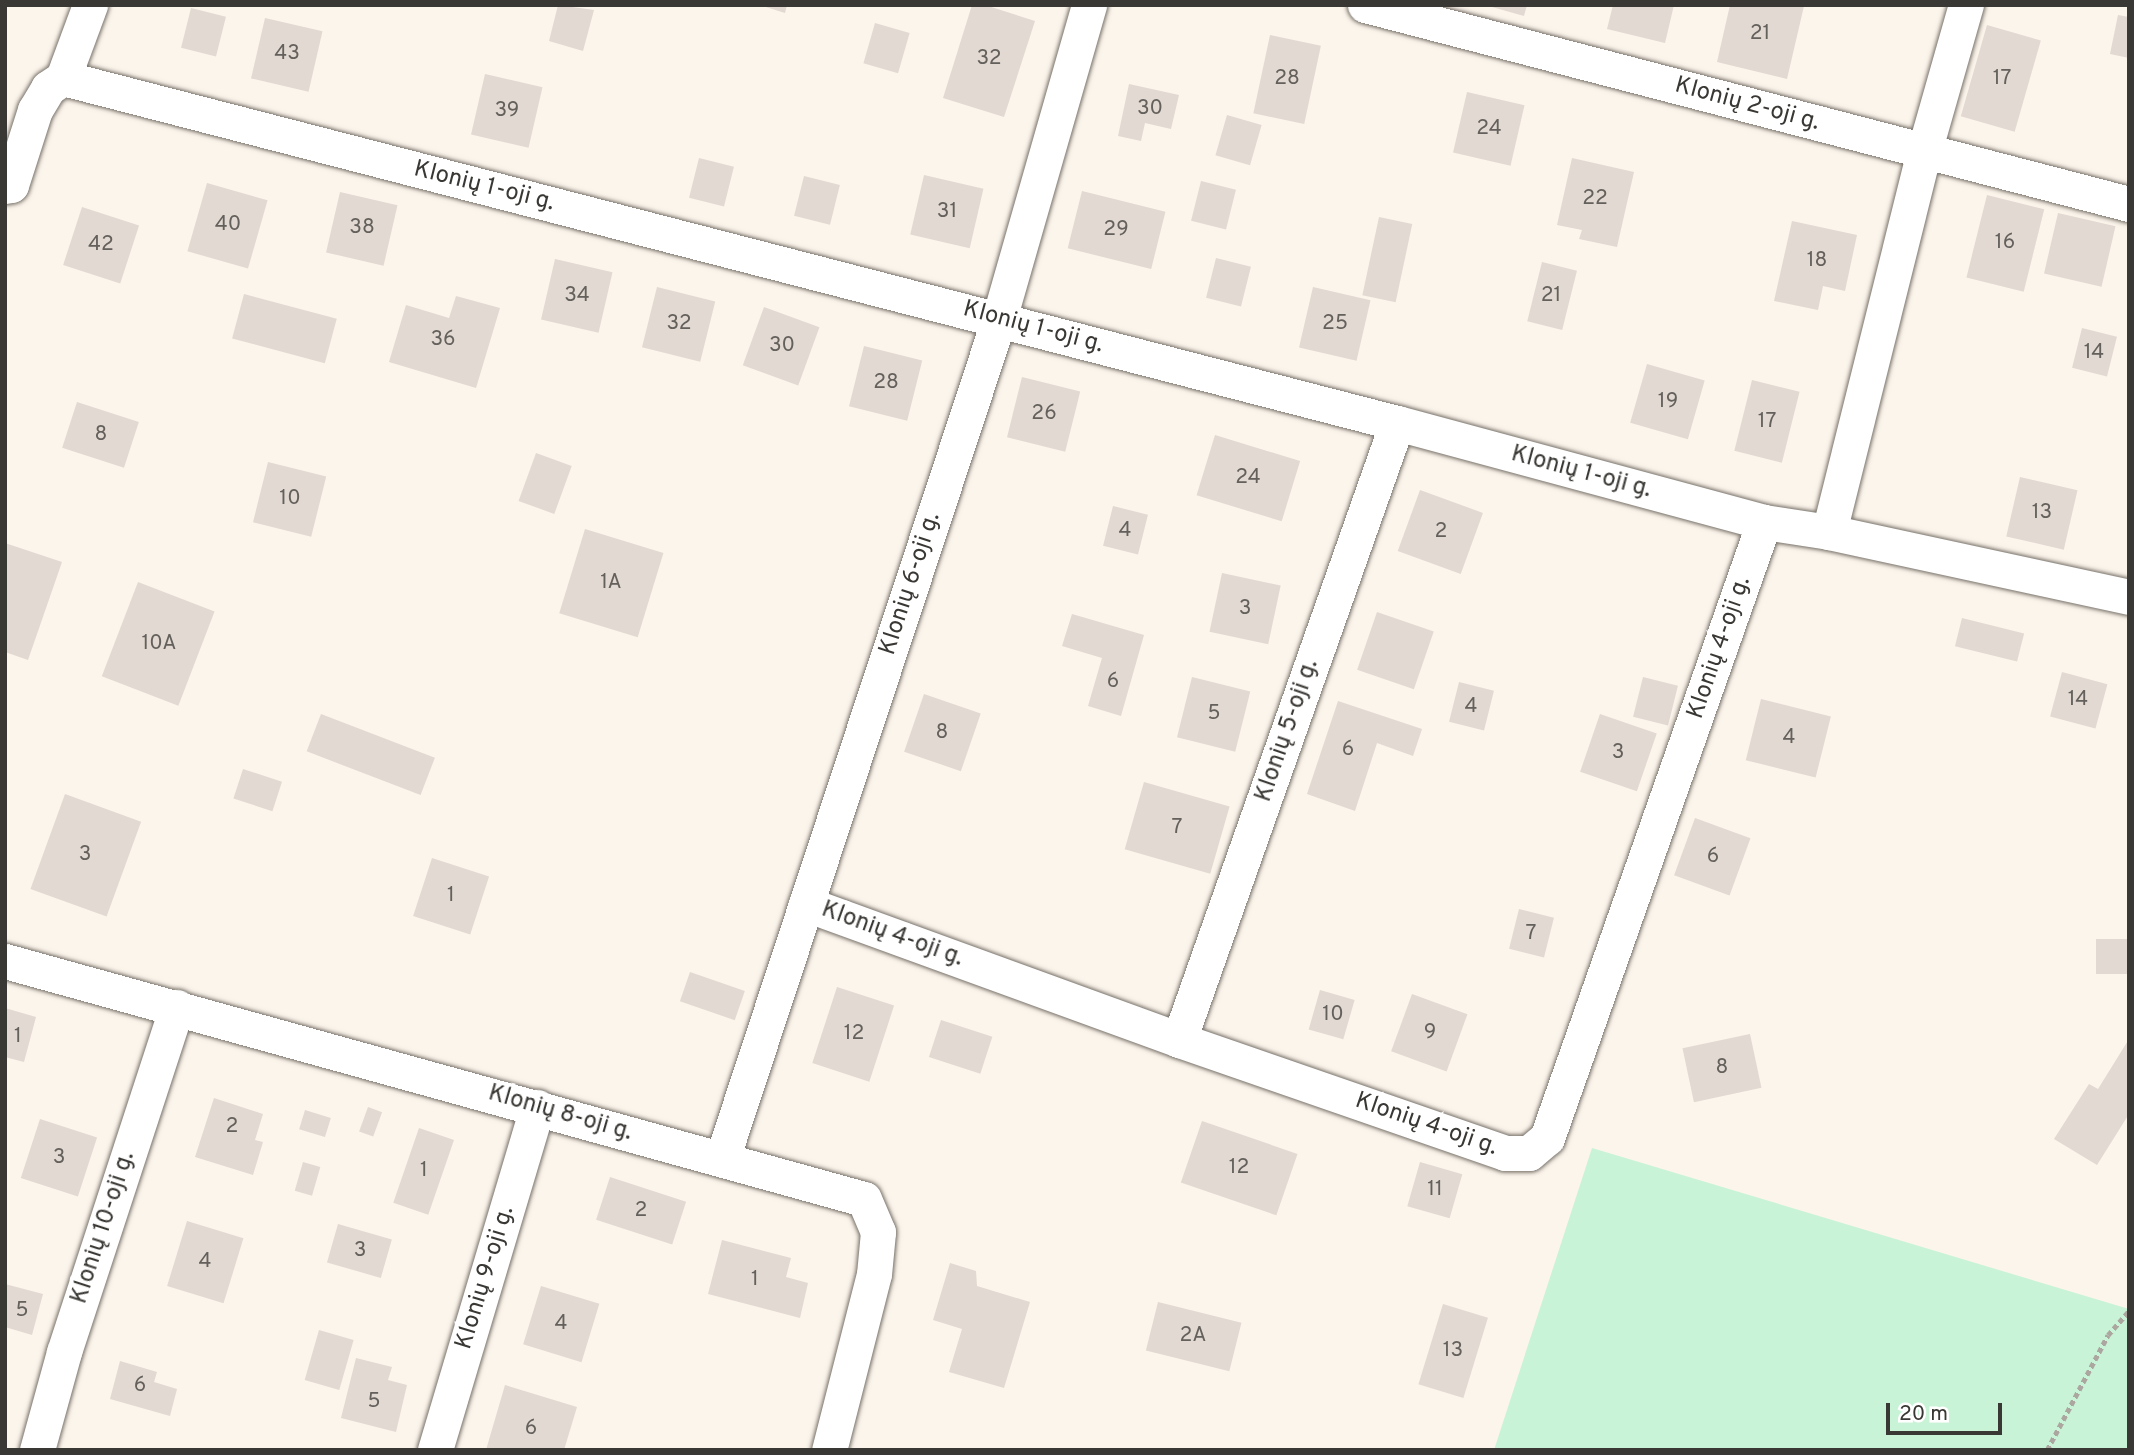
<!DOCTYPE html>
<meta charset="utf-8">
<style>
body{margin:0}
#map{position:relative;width:2134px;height:1455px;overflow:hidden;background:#fcf5ec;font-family:Overpass,sans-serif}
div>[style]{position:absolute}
.green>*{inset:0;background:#c9f3d6}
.building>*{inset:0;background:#e2d9d2;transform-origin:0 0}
.path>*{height:4.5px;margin-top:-2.25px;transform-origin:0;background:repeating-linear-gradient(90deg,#aba69f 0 5px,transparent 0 8.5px)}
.roads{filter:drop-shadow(0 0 2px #777169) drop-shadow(0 0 2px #777169)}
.street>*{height:35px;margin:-17.5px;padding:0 17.5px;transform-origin:17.5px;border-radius:17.5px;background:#fff}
span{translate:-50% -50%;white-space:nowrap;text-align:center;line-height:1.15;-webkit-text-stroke:7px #fff;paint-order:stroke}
.number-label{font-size:21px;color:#64605c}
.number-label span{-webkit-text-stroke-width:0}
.street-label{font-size:24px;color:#3a3834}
.frame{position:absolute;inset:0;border:7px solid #3a3834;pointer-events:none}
.scale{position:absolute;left:1886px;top:1403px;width:116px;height:32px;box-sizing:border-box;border:4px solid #3a3834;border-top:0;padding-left:9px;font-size:21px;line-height:24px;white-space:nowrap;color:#3a3834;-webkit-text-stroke:5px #fff;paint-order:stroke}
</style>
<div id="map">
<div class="green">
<i style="clip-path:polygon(1592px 1148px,2129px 1309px,2129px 1450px,1494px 1450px)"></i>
</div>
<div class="building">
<i style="clip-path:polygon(558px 5px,594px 10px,583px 51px,549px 41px)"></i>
<i style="clip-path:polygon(760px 5px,787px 5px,785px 13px)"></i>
<i style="clip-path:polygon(972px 5px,985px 5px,1035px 21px,1004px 117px,943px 98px)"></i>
<i style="clip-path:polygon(1485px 5px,1527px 5px,1524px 16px)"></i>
<i style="clip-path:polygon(1613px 5px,1674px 5px,1665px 43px,1607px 29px)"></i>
<i style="clip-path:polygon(1730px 5px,1804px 6px,1787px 79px,1717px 62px)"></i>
<i style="left:191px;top:8px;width:36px;height:41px;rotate:14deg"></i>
<i style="clip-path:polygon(2118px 15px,2129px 17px,2129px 58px,2110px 54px)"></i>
<i style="left:265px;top:18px;width:59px;height:62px;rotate:13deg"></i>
<i style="left:875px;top:23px;width:36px;height:42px;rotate:16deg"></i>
<i style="left:1987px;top:25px;width:56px;height:95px;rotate:16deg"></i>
<i style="left:1270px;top:35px;width:52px;height:80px;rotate:12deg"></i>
<i style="left:485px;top:74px;width:59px;height:62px;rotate:13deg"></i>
<i style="clip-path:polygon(1129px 84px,1179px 95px,1171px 129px,1145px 123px,1141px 141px,1118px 136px)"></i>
<i style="left:1467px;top:92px;width:59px;height:62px;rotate:13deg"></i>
<i style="left:1227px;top:115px;width:36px;height:42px;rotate:16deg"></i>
<i style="left:699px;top:158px;width:36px;height:41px;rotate:14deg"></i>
<i style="clip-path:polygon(1572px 158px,1634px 172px,1617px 247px,1579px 239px,1582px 230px,1557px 225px)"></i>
<i style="left:924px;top:175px;width:61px;height:61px;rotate:13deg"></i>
<i style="left:804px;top:176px;width:37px;height:41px;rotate:14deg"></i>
<i style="left:1201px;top:181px;width:36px;height:41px;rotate:14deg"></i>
<i style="left:207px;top:183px;width:63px;height:71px;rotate:16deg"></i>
<i style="left:1082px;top:191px;width:86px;height:59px;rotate:14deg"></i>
<i style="left:340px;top:192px;width:59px;height:62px;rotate:13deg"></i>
<i style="left:1987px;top:195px;width:59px;height:85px;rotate:14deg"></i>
<i style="left:82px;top:207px;width:60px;height:61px;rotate:18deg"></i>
<i style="left:2058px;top:213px;width:59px;height:62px;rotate:13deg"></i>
<i style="left:1379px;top:217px;width:34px;height:80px;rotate:12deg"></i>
<i style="clip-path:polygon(1792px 221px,1857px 235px,1845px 291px,1823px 286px,1818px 310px,1774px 301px)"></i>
<i style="left:1216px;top:258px;width:36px;height:41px;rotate:14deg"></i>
<i style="left:555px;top:259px;width:59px;height:62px;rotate:13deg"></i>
<i style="left:1542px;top:262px;width:36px;height:61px;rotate:14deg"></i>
<i style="left:657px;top:287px;width:60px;height:62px;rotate:14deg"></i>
<i style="left:1313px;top:287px;width:59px;height:62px;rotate:13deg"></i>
<i style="left:244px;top:294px;width:96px;height:46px;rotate:15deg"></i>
<i style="clip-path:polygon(456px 296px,500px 308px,476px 388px,389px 362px,406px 305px,449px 318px)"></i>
<i style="left:764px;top:307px;width:59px;height:62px;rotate:20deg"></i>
<i style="left:2082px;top:328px;width:36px;height:41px;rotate:14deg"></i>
<i style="left:864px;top:346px;width:60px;height:62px;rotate:14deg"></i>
<i style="left:1647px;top:364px;width:60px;height:61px;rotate:16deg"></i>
<i style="left:1022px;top:377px;width:60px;height:62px;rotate:14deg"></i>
<i style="left:1752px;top:380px;width:49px;height:73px;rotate:14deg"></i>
<i style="left:77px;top:402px;width:65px;height:48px;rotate:18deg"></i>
<i style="left:1215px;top:435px;width:89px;height:63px;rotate:17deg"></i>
<i style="left:536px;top:453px;width:38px;height:51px;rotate:20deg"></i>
<i style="left:268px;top:462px;width:60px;height:62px;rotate:14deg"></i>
<i style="left:2020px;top:477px;width:59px;height:61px;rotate:13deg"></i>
<i style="left:1420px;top:490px;width:67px;height:65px;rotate:20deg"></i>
<i style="left:1113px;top:506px;width:36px;height:41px;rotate:14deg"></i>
<i style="left:585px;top:529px;width:82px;height:88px;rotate:17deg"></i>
<i style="clip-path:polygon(5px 543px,62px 562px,28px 660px,5px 652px)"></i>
<i style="left:1222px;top:573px;width:60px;height:60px;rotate:12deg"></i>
<i style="left:138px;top:582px;width:82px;height:101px;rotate:21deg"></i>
<i style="left:1377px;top:612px;width:60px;height:61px;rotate:19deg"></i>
<i style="clip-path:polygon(1072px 614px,1144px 635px,1121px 716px,1088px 706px,1102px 658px,1062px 646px)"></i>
<i style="left:1962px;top:618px;width:64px;height:29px;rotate:14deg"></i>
<i style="left:2062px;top:672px;width:47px;height:46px;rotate:15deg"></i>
<i style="left:1192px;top:677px;width:60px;height:62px;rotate:14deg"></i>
<i style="left:1643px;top:677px;width:36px;height:41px;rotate:14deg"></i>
<i style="left:1459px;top:682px;width:36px;height:41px;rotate:14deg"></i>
<i style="left:924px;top:694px;width:60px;height:61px;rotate:19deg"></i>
<i style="left:1761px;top:699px;width:72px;height:63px;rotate:14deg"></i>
<i style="clip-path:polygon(1338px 701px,1422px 729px,1413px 756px,1377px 743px,1355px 811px,1307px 794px)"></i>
<i style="left:321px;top:714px;width:122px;height:40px;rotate:21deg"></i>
<i style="left:1600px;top:714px;width:60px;height:61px;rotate:19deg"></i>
<i style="left:243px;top:769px;width:41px;height:31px;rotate:18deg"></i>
<i style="left:1144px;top:782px;width:89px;height:70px;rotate:16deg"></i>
<i style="left:65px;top:794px;width:81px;height:101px;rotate:20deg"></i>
<i style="left:1695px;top:818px;width:59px;height:61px;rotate:20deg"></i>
<i style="left:432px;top:858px;width:60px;height:61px;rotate:18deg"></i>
<i style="left:1519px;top:909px;width:36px;height:41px;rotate:14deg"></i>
<i style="left:2096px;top:939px;width:33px;height:35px"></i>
<i style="left:690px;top:972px;width:58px;height:31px;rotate:19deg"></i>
<i style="left:837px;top:987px;width:60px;height:80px;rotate:18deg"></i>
<i style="left:1320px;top:990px;width:36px;height:41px;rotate:16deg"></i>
<i style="left:1412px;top:994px;width:59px;height:61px;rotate:20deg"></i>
<i style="clip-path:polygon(5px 1008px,36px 1017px,24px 1062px,5px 1057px)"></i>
<i style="left:941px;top:1020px;width:54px;height:39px;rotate:18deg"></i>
<i style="left:1750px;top:1034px;width:55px;height:69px;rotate:78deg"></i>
<i style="clip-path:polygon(2129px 1039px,2129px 1114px,2097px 1165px,2054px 1139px,2089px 1084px,2098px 1089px)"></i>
<i style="clip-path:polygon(214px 1098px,263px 1114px,255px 1140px,263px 1142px,253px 1175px,195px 1157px)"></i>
<i style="left:368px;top:1107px;width:15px;height:26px;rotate:20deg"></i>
<i style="left:305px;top:1110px;width:27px;height:20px;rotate:17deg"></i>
<i style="left:40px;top:1119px;width:60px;height:62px;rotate:18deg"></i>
<i style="left:1202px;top:1121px;width:101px;height:65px;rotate:19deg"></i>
<i style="left:419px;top:1128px;width:37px;height:79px;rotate:19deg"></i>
<i style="left:303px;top:1162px;width:18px;height:30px;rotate:16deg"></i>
<i style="left:1420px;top:1162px;width:44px;height:46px;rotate:16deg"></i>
<i style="left:610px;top:1177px;width:80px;height:45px;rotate:18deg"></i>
<i style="left:187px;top:1221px;width:59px;height:68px;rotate:17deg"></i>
<i style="left:338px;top:1224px;width:56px;height:40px;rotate:16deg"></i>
<i style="clip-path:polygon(722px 1240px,791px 1258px,786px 1277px,808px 1283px,800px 1318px,708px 1294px)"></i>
<i style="clip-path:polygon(950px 1263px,976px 1271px,977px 1286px,1030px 1302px,1004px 1388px,949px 1372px,962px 1329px,933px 1320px)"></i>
<i style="clip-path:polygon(5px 1284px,43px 1294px,32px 1335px,5px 1327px)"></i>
<i style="left:541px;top:1286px;width:61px;height:61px;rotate:17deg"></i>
<i style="left:1158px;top:1302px;width:86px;height:50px;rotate:14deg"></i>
<i style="left:1443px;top:1304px;width:47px;height:84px;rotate:17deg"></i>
<i style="left:319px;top:1330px;width:36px;height:52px;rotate:16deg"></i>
<i style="clip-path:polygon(356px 1358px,392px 1367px,388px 1380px,407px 1385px,396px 1432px,341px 1418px)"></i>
<i style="clip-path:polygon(120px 1361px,157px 1372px,154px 1382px,177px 1389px,170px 1416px,110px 1399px)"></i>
<i style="clip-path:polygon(505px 1385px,577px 1407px,564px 1450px,486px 1450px)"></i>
</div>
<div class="path">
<i style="left:2047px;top:1450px;width:130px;rotate:-62.1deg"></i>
<i style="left:2108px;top:1335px;width:32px;rotate:-49deg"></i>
</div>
<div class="roads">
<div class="street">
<i style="left:1365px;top:5px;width:789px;rotate:14.6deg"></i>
<i style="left:63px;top:78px;width:78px;rotate:-69.7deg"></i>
<i style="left:5px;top:186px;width:6px;rotate:-9deg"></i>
<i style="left:11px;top:185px;width:79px;rotate:-72.3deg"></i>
<i style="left:35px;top:110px;width:26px;rotate:-59deg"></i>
<i style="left:48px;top:88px;width:18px;rotate:-34deg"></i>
<i style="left:63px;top:78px;width:1378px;rotate:14.5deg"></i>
<i style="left:1397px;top:423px;width:380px;rotate:15.1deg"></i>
<i style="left:1764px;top:522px;width:66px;rotate:8.7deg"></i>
<i style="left:1829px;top:532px;width:307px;rotate:12.2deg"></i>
<i style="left:1829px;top:532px;width:392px;rotate:-76deg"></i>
<i style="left:1924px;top:152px;width:153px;rotate:-74.1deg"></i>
<i style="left:806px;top:904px;width:397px;rotate:20deg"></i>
<i style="left:1179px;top:1040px;width:345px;rotate:19.1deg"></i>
<i style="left:1505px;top:1153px;width:24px"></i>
<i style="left:1529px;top:1153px;width:23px;rotate:-40deg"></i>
<i style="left:1547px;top:1138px;width:653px;rotate:-70.59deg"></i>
<i style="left:5px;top:961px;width:891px;rotate:15.49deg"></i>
<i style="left:864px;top:1199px;width:36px;rotate:67deg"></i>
<i style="left:878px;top:1232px;width:42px;rotate:95.4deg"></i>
<i style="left:874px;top:1274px;width:182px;rotate:104.3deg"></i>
<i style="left:1179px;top:1040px;width:654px;rotate:-70.54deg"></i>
<i style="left:722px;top:1159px;width:884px;rotate:-71.75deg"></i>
<i style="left:999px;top:319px;width:327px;rotate:-74deg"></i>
<i style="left:37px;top:1450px;width:102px;rotate:-74.6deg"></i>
<i style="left:64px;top:1352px;width:363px;rotate:-71.9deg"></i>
<i style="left:435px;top:1450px;width:358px;rotate:-73.4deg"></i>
</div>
</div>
<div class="number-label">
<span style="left:1760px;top:34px">21</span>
<span style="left:287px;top:54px">43</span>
<span style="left:989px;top:59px">32</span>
<span style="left:1287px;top:79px">28</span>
<span style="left:2002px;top:79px">17</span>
<span style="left:1150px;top:109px">30</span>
<span style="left:507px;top:111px">39</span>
<span style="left:1489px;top:129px">24</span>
<span style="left:1595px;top:199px">22</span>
<span style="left:947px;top:212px">31</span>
<span style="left:228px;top:225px">40</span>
<span style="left:362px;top:228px">38</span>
<span style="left:1116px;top:230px">29</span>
<span style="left:2005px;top:243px">16</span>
<span style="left:101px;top:245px">42</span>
<span style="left:1817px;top:261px">18</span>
<span style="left:577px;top:296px">34</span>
<span style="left:1551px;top:296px">21</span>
<span style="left:679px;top:324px">32</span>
<span style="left:1335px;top:324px">25</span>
<span style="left:443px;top:340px">36</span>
<span style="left:782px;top:346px">30</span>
<span style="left:2094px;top:353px">14</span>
<span style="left:886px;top:383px">28</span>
<span style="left:1668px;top:402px">19</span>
<span style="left:1044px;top:414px">26</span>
<span style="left:1767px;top:422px">17</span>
<span style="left:101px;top:435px">8</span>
<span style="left:1248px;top:478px">24</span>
<span style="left:290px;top:499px">10</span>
<span style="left:2042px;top:513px">13</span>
<span style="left:1125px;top:531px">4</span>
<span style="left:1441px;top:532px">2</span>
<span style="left:611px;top:583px">1A</span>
<span style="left:1245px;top:609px">3</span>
<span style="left:159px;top:644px">10A</span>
<span style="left:1113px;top:682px">6</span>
<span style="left:2078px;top:700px">14</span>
<span style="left:1471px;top:707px">4</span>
<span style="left:1214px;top:714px">5</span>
<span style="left:942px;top:733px">8</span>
<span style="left:1789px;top:738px">4</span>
<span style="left:1348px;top:750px">6</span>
<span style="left:1618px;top:753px">3</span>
<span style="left:1177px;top:828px">7</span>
<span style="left:85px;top:855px">3</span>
<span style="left:1713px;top:857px">6</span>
<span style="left:451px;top:896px">1</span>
<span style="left:1531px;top:934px">7</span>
<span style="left:1333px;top:1015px">10</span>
<span style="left:1430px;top:1033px">9</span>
<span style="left:854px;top:1034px">12</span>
<span style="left:18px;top:1037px">1</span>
<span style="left:1722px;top:1068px">8</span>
<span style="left:232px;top:1127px">2</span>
<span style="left:59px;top:1158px">3</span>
<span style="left:1239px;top:1168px">12</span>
<span style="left:424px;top:1171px">1</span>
<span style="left:1435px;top:1190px">11</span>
<span style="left:641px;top:1211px">2</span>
<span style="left:360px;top:1251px">3</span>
<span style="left:205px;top:1262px">4</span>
<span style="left:755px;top:1280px">1</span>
<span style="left:22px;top:1311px">5</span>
<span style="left:561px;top:1324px">4</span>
<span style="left:1193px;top:1336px">2A</span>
<span style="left:1453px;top:1351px">13</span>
<span style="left:140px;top:1386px">6</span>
<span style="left:374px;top:1402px">5</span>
<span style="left:531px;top:1429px">6</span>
</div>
<div class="street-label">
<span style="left:1747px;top:105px;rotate:15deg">Klonių 2-oji g.</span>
<span style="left:484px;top:187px;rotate:14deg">Klonių 1-oji g.</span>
<span style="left:1033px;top:328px;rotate:15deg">Klonių 1-oji g.</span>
<span style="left:1581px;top:473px;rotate:15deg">Klonių 1-oji g.</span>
<span style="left:911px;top:584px;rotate:-72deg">Klonių 6-oji g.</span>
<span style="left:1720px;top:648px;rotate:-71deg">Klonių 4-oji g.</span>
<span style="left:1288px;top:731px;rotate:-71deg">Klonių 5-oji g.</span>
<span style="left:892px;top:935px;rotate:20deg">Klonių 4-oji g.</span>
<span style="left:560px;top:1114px;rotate:16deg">Klonių 8-oji g.</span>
<span style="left:1426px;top:1125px;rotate:19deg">Klonių 4-oji g.</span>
<span style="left:104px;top:1228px;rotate:-72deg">Klonių 10-oji g.</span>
<span style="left:486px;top:1278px;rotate:-73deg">Klonių 9-oji g.</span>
</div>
<div class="frame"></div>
<div class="scale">20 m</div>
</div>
